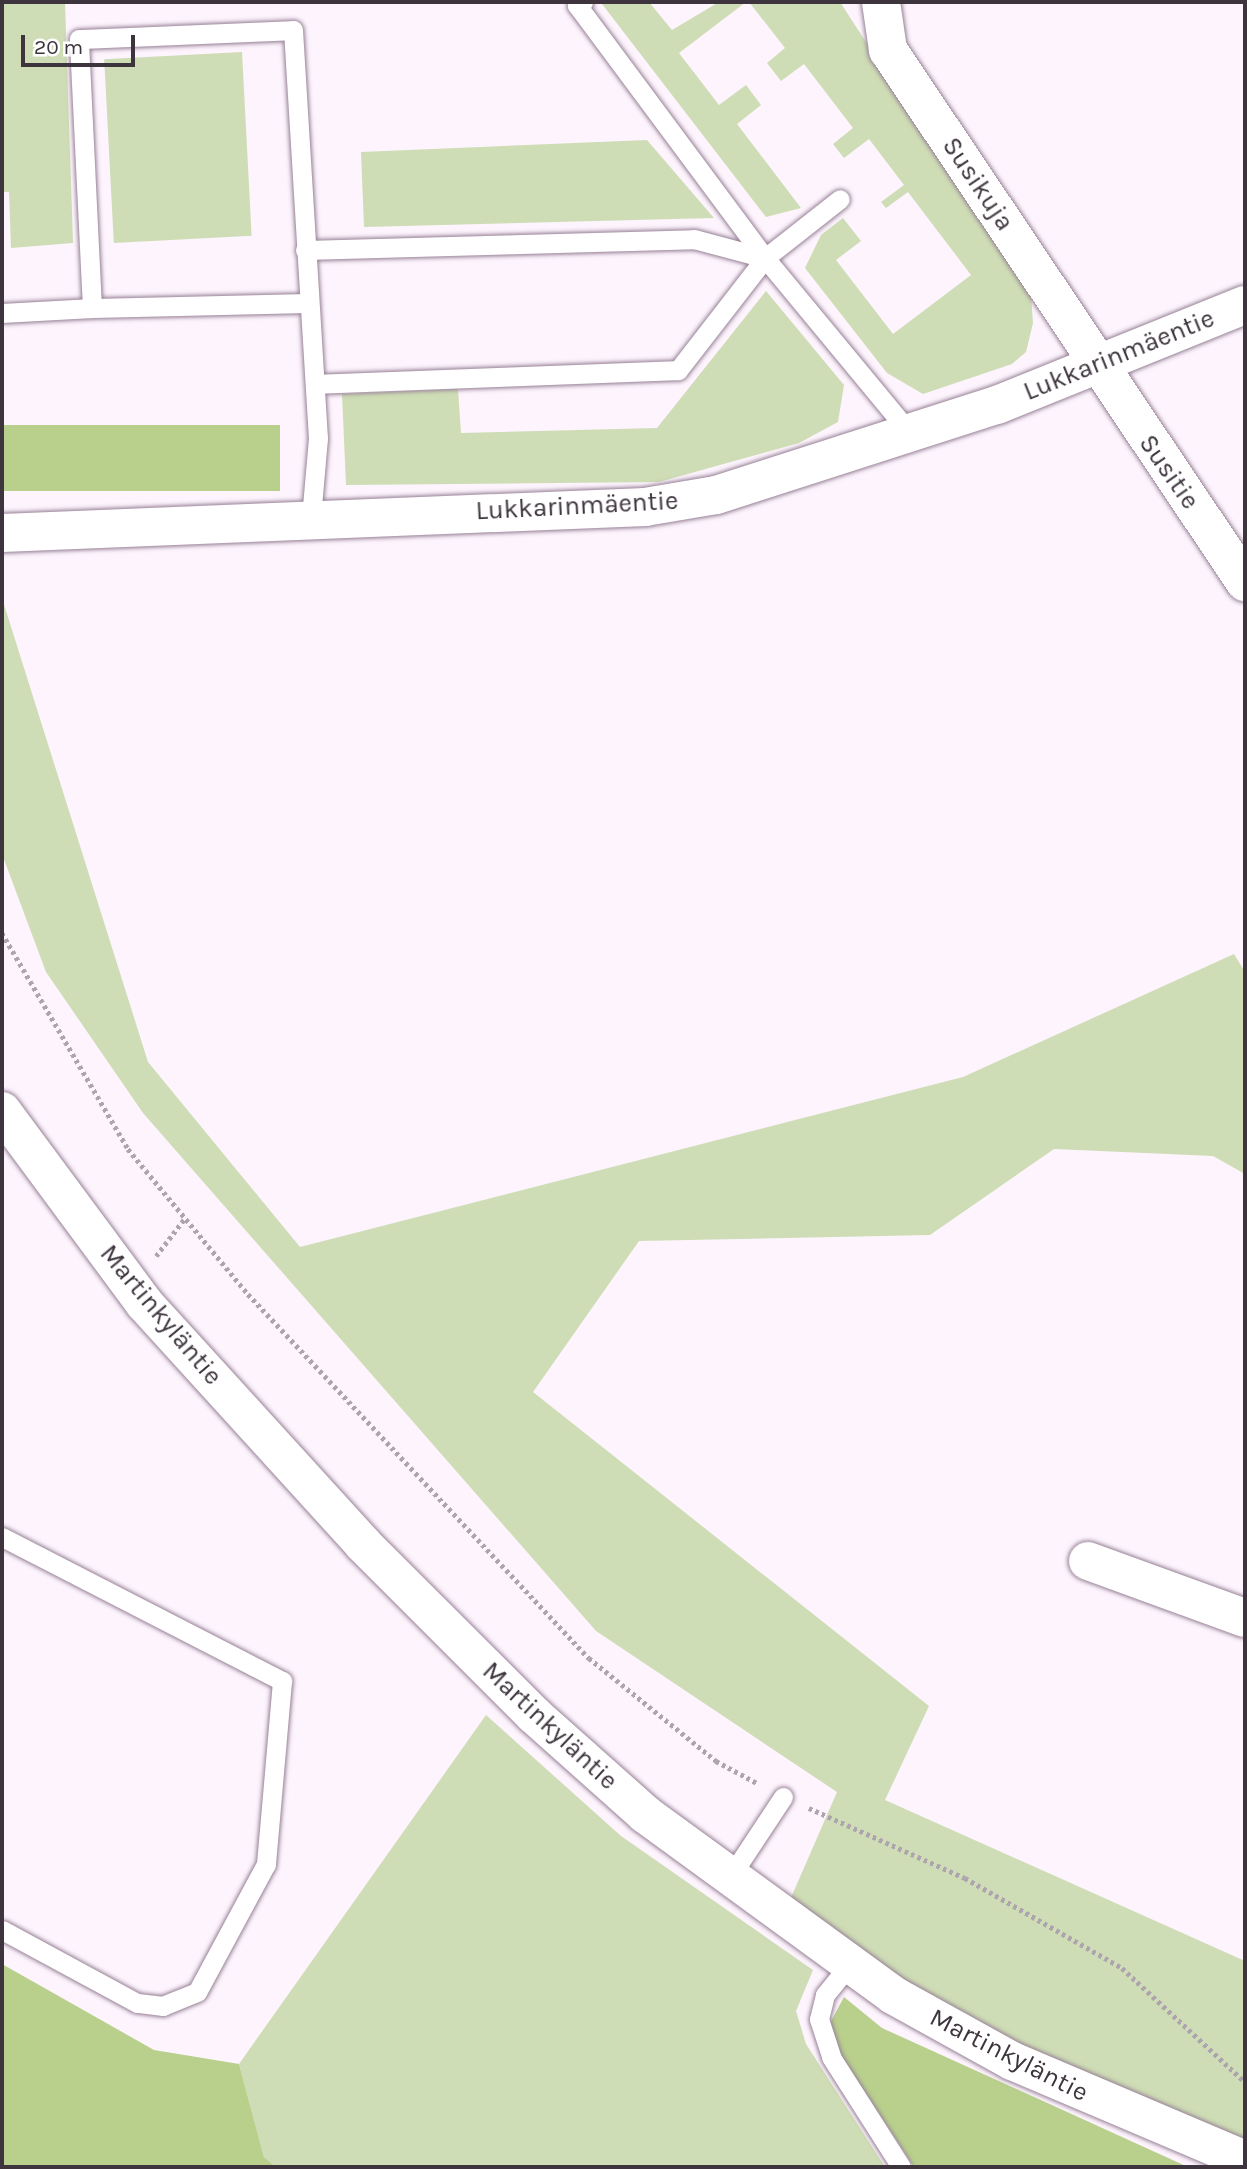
<!DOCTYPE html>
<meta charset="utf-8">
<style>
body{margin:0}
#map{position:relative;width:1247px;height:2169px;overflow:hidden;background:#fdf4fd;font-family:Karla,sans-serif}
div>[style]{position:absolute}
.green>*{inset:0;background:#ceddb5;transform-origin:0 0}
.forest>*{inset:0;background:#b8d08c;transform-origin:0 0}
.path>*{height:4.5px;margin-top:-2.25px;transform-origin:0;background:repeating-linear-gradient(90deg,#ada4ad 0 3.5px,transparent 0 7px)}
.roads{filter:drop-shadow(0 0 2px #978196) drop-shadow(0 0 2px #978196)}
.service>*{height:19px;margin:-9.5px;padding:0 9.5px;transform-origin:9.5px;border-radius:9.5px;background:#fff}
.minor>*{height:38px;margin:-19px;padding:0 19px;transform-origin:19px;border-radius:19px;background:#fff}
.tertiary>*{height:38px;margin:-19px;padding:0 19px;transform-origin:19px;border-radius:19px;background:#fff}
span{translate:-50% -50%;white-space:nowrap;text-align:center;line-height:1.15;-webkit-text-stroke:6px #fff;paint-order:stroke}
.street-label{font-size:26px;color:#3d343d}
.frame{position:absolute;inset:0;border:4px solid #3d343d;pointer-events:none}
.scale{position:absolute;left:21px;top:35px;width:114px;height:32px;box-sizing:border-box;border:4px solid #3d343d;border-top:0;padding-left:9px;font-size:21px;line-height:24px;white-space:nowrap;color:#3d343d;-webkit-text-stroke:5px #fff;paint-order:stroke}
</style>
<div id="map">
<div class="green">
<i style="clip-path:polygon(2px 2px,65px 2px,73px 243px,11px 248px,9px 192px,2px 192px)"></i>
<i style="clip-path:polygon(649px 2px,672px 30px,719px 2px,746px 2px,679px 53px,719px 105px,746px 85px,761px 105px,737px 124px,801px 208px,766px 217px,602px 4px)"></i>
<i style="clip-path:polygon(749px 2px,840px 2px,1031px 296px,1033px 323px,1026px 352px,1012px 364px,923px 394px,887px 373px,805px 268px,821px 235px,843px 218px,861px 241px,836px 260px,893px 334px,971px 275px,908px 192px,886px 208px,881px 202px,904px 185px,869px 139px,844px 158px,833px 144px,853px 128px,804px 64px,781px 81px,767px 63px,785px 48px)"></i>
<i style="left:242px;top:52px;width:184px;height:138px;rotate:87deg"></i>
<i style="clip-path:polygon(647px 140px,714px 218px,364px 227px,361px 152px)"></i>
<i style="clip-path:polygon(766px 291px,844px 385px,838px 422px,799px 443px,659px 482px,346px 485px,342px 394px,458px 389px,461px 433px,657px 428px)"></i>
<i style="clip-path:polygon(2px 598px,148px 1062px,300px 1247px,963px 1077px,1234px 954px,1245px 972px,1245px 1174px,1213px 1156px,1054px 1149px,930px 1235px,639px 1241px,533px 1392px,929px 1706px,885px 1800px,1245px 1961px,1245px 2160px,1167px 2131px,783px 1916px,837px 1792px,596px 1631px,143px 1113px,46px 972px,2px 854px)"></i>
<i style="clip-path:polygon(486px 1715px,621px 1836px,813px 1970px,796px 2011px,806px 2044px,885px 2167px,276px 2167px,264px 2157px,239px 2064px)"></i>
</div>
<div class="forest">
<i style="left:280px;top:425px;width:66px;height:278px;rotate:90deg"></i>
<i style="clip-path:polygon(2px 1964px,154px 2050px,239px 2064px,264px 2157px,276px 2167px,2px 2167px)"></i>
<i style="clip-path:polygon(844px 1997px,882px 2028px,1188px 2167px,914px 2167px,841px 2055px,830px 2023px)"></i>
</div>
<div class="path">
<i style="left:2px;top:933px;width:250px;rotate:59.7deg"></i>
<i style="left:128px;top:1149px;width:188px;rotate:50.4deg"></i>
<i style="left:248px;top:1294px;width:499px;rotate:46.9deg"></i>
<i style="left:589px;top:1658px;width:164px;rotate:39deg"></i>
<i style="left:716px;top:1761px;width:47px;rotate:28.2deg"></i>
<i style="left:156px;top:1256px;width:48px;rotate:-52.7deg"></i>
<i style="left:809px;top:1808px;width:171px;rotate:24.2deg"></i>
<i style="left:965px;top:1878px;width:181px;rotate:29.8deg"></i>
<i style="left:1122px;top:1968px;width:168px;rotate:42.8deg"></i>
</div>
<div class="roads">
<div class="service">
<i style="left:583px;top:2px;width:7px;rotate:153deg"></i>
<i style="left:577px;top:5px;width:315px;rotate:53.4deg"></i>
<i style="left:765px;top:258px;width:224px;rotate:50.4deg"></i>
<i style="left:305px;top:250px;width:389px;rotate:-1.6deg"></i>
<i style="left:694px;top:239px;width:73px;rotate:15deg"></i>
<i style="left:765px;top:258px;width:142px;rotate:127.8deg"></i>
<i style="left:678px;top:370px;width:363px;rotate:177.8deg"></i>
<i style="left:765px;top:258px;width:95px;rotate:-38.2deg"></i>
<i style="left:309px;top:303px;width:217px;rotate:178.7deg"></i>
<i style="left:92px;top:308px;width:269px;rotate:-92.8deg"></i>
<i style="left:79px;top:39px;width:214px;rotate:-2.4deg"></i>
<i style="left:293px;top:30px;width:409px;rotate:86.5deg"></i>
<i style="left:318px;top:438px;width:80px;rotate:95deg"></i>
<i style="left:2px;top:313px;width:90px;rotate:-3.2deg"></i>
<i style="left:2px;top:1537px;width:315px;rotate:27.2deg"></i>
<i style="left:282px;top:1681px;width:184px;rotate:95deg"></i>
<i style="left:266px;top:1864px;width:145px;rotate:118.3deg"></i>
<i style="left:197px;top:1992px;width:37px;rotate:158deg"></i>
<i style="left:163px;top:2006px;width:26px;rotate:-173deg"></i>
<i style="left:137px;top:2003px;width:153px;rotate:-151.6deg"></i>
<i style="left:730px;top:1877px;width:96px;rotate:-56.5deg"></i>
<i style="left:850px;top:1964px;width:40px;rotate:129deg"></i>
<i style="left:825px;top:1995px;width:25px;rotate:104deg"></i>
<i style="left:819px;top:2019px;width:40px;rotate:72deg"></i>
<i style="left:831px;top:2057px;width:130px;rotate:57.5deg"></i>
</div>
<div class="minor">
<i style="left:881px;top:2px;width:49px;rotate:81.7deg"></i>
<i style="left:888px;top:50px;width:641px;rotate:56.14deg"></i>
<i style="left:2px;top:533px;width:644px;rotate:-2.32deg"></i>
<i style="left:645px;top:507px;width:72px;rotate:-9.6deg"></i>
<i style="left:716px;top:495px;width:295px;rotate:-17.8deg"></i>
<i style="left:997px;top:405px;width:267px;rotate:-22deg"></i>
<i style="left:1088px;top:1561px;width:167px;rotate:20deg"></i>
</div>
<div class="tertiary">
<i style="left:2px;top:1111px;width:239px;rotate:53.5deg"></i>
<i style="left:144px;top:1303px;width:326px;rotate:47.7deg"></i>
<i style="left:363px;top:1544px;width:242px;rotate:45deg"></i>
<i style="left:534px;top:1715px;width:149px;rotate:41.7deg"></i>
<i style="left:645px;top:1814px;width:307px;rotate:36.1deg"></i>
<i style="left:893px;top:1995px;width:136px;rotate:29deg"></i>
<i style="left:1012px;top:2061px;width:253px;rotate:23deg"></i>
</div>
</div>
<div class="street-label">
<span style="left:978px;top:184px;rotate:56deg">Susikuja</span>
<span style="left:1119px;top:355px;rotate:-22deg">Lukkarinmäentie</span>
<span style="left:1169px;top:472px;rotate:55deg">Susitie</span>
<span style="left:577px;top:506px;rotate:-3deg">Lukkarinmäentie</span>
<span style="left:161px;top:1315px;rotate:50deg">Martinkyläntie</span>
<span style="left:550px;top:1726px;rotate:43deg">Martinkyläntie</span>
<span style="left:1009px;top:2055px;rotate:27deg">Martinkyläntie</span>
</div>
<div class="frame"></div>
<div class="scale">20 m</div>
</div>
